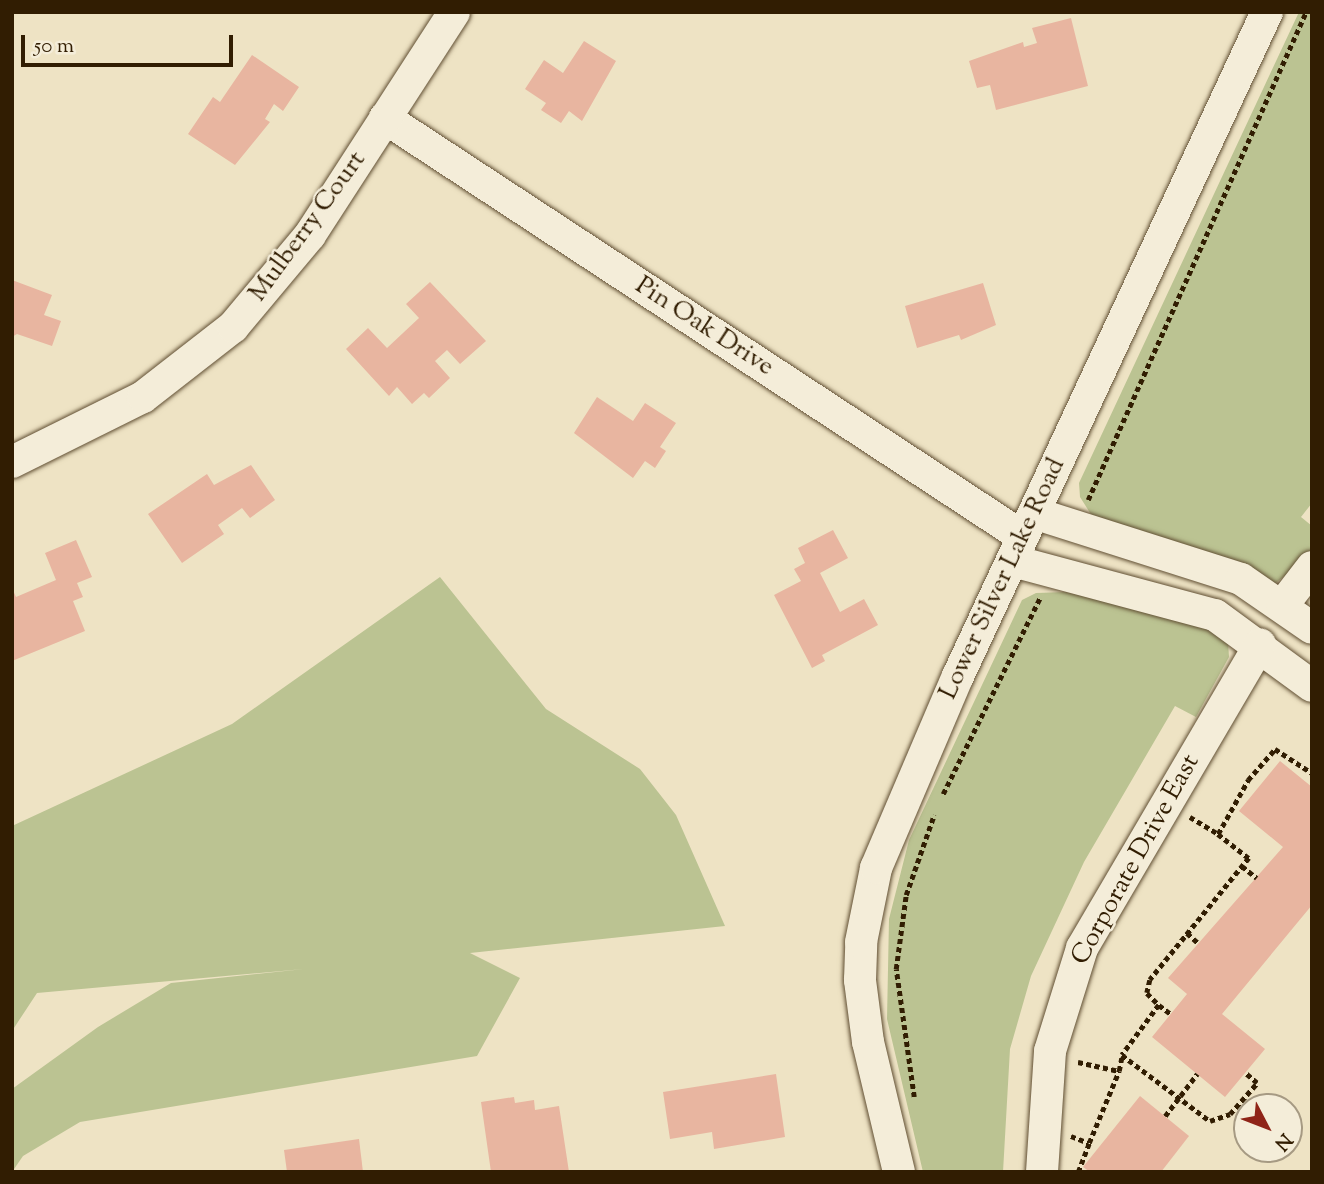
<!DOCTYPE html>
<style>
body{margin:0}
#map{position:relative;width:1324px;height:1184px;overflow:hidden;background:#eee3c4;font-family:"Sorts Mill Goudy",serif}
div>[style]{position:absolute}
.green>*{inset:0;background:#bbc392}
.building>*{inset:0;background:#e8b5a0}
.path>*{height:4.5px;margin-top:-2.25px;transform-origin:0;background:repeating-linear-gradient(90deg,#311d02 0 5px,transparent 0 8.5px)}
.roads{filter:drop-shadow(0 0 2px #604e32) drop-shadow(0 0 2px #604e32)}
.minor>*{height:32px;margin:-16px;padding:0 16px;transform-origin:16px;border-radius:16px;background:#f4edd9}
span{translate:-50% -50%;white-space:nowrap;text-align:center;line-height:1.15;-webkit-text-stroke:5px #f4edd9;paint-order:stroke}
.street-label{font-size:26px;color:#311d02}
.frame{position:absolute;inset:0;border:14px solid #311d02;pointer-events:none}
.north{position:absolute;left:1233px;top:1093px;width:70px;height:70px;box-sizing:border-box;background:#f4edd9;border:2px solid #a69a83;border-radius:50%;rotate:132deg;font-size:19px;font-weight:700;line-height:28px;text-align:center;color:#311d02}
.north::after{content:'';display:block;margin:auto;width:24px;height:32px;background:#8f2418;clip-path:polygon(50% 0,100% 100%,50% 72%,0 100%)}
.scale{position:absolute;left:21px;top:35px;width:212px;height:32px;box-sizing:border-box;border:4px solid #311d02;border-top:0;padding-left:9px;font-size:21px;line-height:24px;white-space:nowrap;color:#311d02;-webkit-text-stroke:5px #f4edd9;paint-order:stroke}
</style>
<div id="map">
<div class="green">
<i style="clip-path:polygon(1299px 12px,1312px 12px,1312px 503px,1301px 517px,1312px 526px,1312px 555px,1273px 585px,1233px 560px,1092px 516px,1080px 497px,1079px 483px)"></i>
<i style="clip-path:polygon(440px 577px,546px 709px,640px 769px,676px 815px,725px 926px,470px 953px,520px 978px,477px 1056px,80px 1122px,23px 1156px,12px 1172px,12px 1089px,98px 1027px,171px 983px,304px 969px,37px 993px,12px 1031px,12px 826px,232px 724px)"></i>
<i style="clip-path:polygon(1066px 592px,1227px 627px,1229px 657px,1196px 717px,1175px 706px,1084px 862px,1031px 976px,1010px 1049px,1003px 1172px,923px 1172px,887px 1019px,889px 919px,909px 840px,1022px 600px,1036px 593px)"></i>
</div>
<div class="building">
<i style="clip-path:polygon(1071px 18px,1088px 86px,996px 110px,990px 85px,977px 88px,969px 61px,1023px 42px,1024px 47px,1037px 43px,1032px 28px)"></i>
<i style="clip-path:polygon(584px 41px,616px 61px,582px 121px,569px 111px,561px 123px,541px 110px,546px 103px,525px 89px,544px 60px,563px 73px)"></i>
<i style="clip-path:polygon(252px 55px,299px 87px,283px 111px,274px 104px,265px 119px,270px 122px,235px 165px,188px 134px,213px 97px,220px 102px)"></i>
<i style="clip-path:polygon(12px 280px,52px 295px,44px 315px,61px 321px,52px 346px,17px 334px,12px 337px)"></i>
<i style="clip-path:polygon(430px 282px,486px 341px,460px 364px,447px 350px,435px 361px,450px 378px,429px 398px,424px 393px,412px 404px,397px 387px,389px 396px,346px 349px,368px 328px,387px 348px,419px 318px,406px 304px)"></i>
<i style="clip-path:polygon(983px 283px,996px 325px,961px 340px,959px 335px,917px 348px,905px 306px)"></i>
<i style="clip-path:polygon(597px 397px,633px 421px,645px 403px,676px 423px,660px 447px,666px 451px,655px 468px,645px 461px,633px 478px,574px 433px)"></i>
<i style="clip-path:polygon(251px 465px,275px 500px,250px 518px,242px 508px,218px 525px,224px 534px,182px 563px,148px 514px,207px 474px,214px 485px)"></i>
<i style="clip-path:polygon(833px 530px,848px 558px,820px 573px,840px 612px,864px 599px,878px 625px,822px 655px,825px 661px,812px 668px,774px 595px,801px 581px,794px 569px,805px 563px,798px 548px)"></i>
<i style="clip-path:polygon(76px 540px,92px 577px,77px 583px,83px 597px,73px 601px,85px 631px,12px 661px,12px 588px,16px 597px,56px 580px,45px 553px)"></i>
<i style="clip-path:polygon(1280px 761px,1312px 787px,1312px 905px,1222px 1014px,1265px 1049px,1225px 1097px,1152px 1037px,1187px 994px,1168px 978px,1283px 847px,1239px 811px)"></i>
<i style="clip-path:polygon(776px 1074px,785px 1137px,714px 1149px,712px 1132px,670px 1139px,663px 1092px)"></i>
<i style="clip-path:polygon(1140px 1096px,1189px 1136px,1161px 1172px,1090px 1172px,1083px 1167px)"></i>
<i style="clip-path:polygon(514px 1097px,515px 1103px,534px 1100px,535px 1110px,559px 1106px,569px 1172px,491px 1172px,481px 1102px)"></i>
<i style="clip-path:polygon(359px 1139px,363px 1172px,287px 1172px,284px 1150px)"></i>
</div>
<div class="path">
<i style="left:1088px;top:500px;width:534px;rotate:-65.93deg"></i>
<i style="left:943px;top:794px;width:219px;rotate:-63.7deg"></i>
<i style="left:1190px;top:817px;width:33px;rotate:31deg"></i>
<i style="left:1218px;top:834px;width:62px;rotate:-60.9deg"></i>
<i style="left:1248px;top:780px;width:41px;rotate:-48.9deg"></i>
<i style="left:1275px;top:749px;width:44px;rotate:33deg"></i>
<i style="left:1218px;top:834px;width:39px;rotate:38deg"></i>
<i style="left:1249px;top:858px;width:157px;rotate:129.1deg"></i>
<i style="left:1150px;top:980px;width:13px;rotate:103deg"></i>
<i style="left:1147px;top:993px;width:17px;rotate:45deg"></i>
<i style="left:1159px;top:1005px;width:62px;rotate:126.5deg"></i>
<i style="left:1122px;top:1055px;width:110px;rotate:36.9deg"></i>
<i style="left:1210px;top:1121px;width:21px;rotate:-19deg"></i>
<i style="left:1230px;top:1114px;width:41px;rotate:-48.9deg"></i>
<i style="left:1257px;top:1083px;width:16px;rotate:-140deg"></i>
<i style="left:1242px;top:866px;width:19px;rotate:39deg"></i>
<i style="left:1187px;top:933px;width:15px;rotate:42deg"></i>
<i style="left:1159px;top:1005px;width:15px;rotate:37deg"></i>
<i style="left:1078px;top:1062px;width:42px;rotate:12.4deg"></i>
<i style="left:1119px;top:1071px;width:16px;rotate:-79deg"></i>
<i style="left:914px;top:1097px;width:129px;rotate:-98deg"></i>
<i style="left:896px;top:969px;width:75px;rotate:-82.3deg"></i>
<i style="left:906px;top:895px;width:85px;rotate:-70.7deg"></i>
<i style="left:1165px;top:1116px;width:53px;rotate:-52.7deg"></i>
<i style="left:1071px;top:1136px;width:19px;rotate:21deg"></i>
<i style="left:1089px;top:1143px;width:78px;rotate:-67.4deg"></i>
<i style="left:1078px;top:1172px;width:31px;rotate:-69deg"></i>
</div>
<div class="roads">
<div class="minor">
<i style="left:385px;top:118px;width:763px;rotate:33.29deg"></i>
<i style="left:12px;top:462px;width:146px;rotate:-26.4deg"></i>
<i style="left:143px;top:397px;width:114px;rotate:-37.9deg"></i>
<i style="left:233px;top:327px;width:120px;rotate:-50.1deg"></i>
<i style="left:310px;top:235px;width:265px;rotate:-57.1deg"></i>
<i style="left:1034px;top:513px;width:217px;rotate:17.7deg"></i>
<i style="left:1241px;top:579px;width:86px;rotate:34.6deg"></i>
<i style="left:1013px;top:561px;width:209px;rotate:15deg"></i>
<i style="left:1215px;top:615px;width:120px;rotate:36.2deg"></i>
<i style="left:1282px;top:606px;width:49px;rotate:-52.4deg"></i>
<i style="left:899px;top:1172px;width:134px;rotate:-103.4deg"></i>
<i style="left:868px;top:1042px;width:63px;rotate:-97.4deg"></i>
<i style="left:860px;top:980px;width:38px;rotate:-88deg"></i>
<i style="left:861px;top:942px;width:76px;rotate:-78.5deg"></i>
<i style="left:876px;top:868px;width:209px;rotate:-66.9deg"></i>
<i style="left:958px;top:676px;width:732px;rotate:-65.04deg"></i>
<i style="left:1042px;top:1172px;width:121px;rotate:-86.2deg"></i>
<i style="left:1050px;top:1051px;width:108px;rotate:-72.7deg"></i>
<i style="left:1082px;top:948px;width:352px;rotate:-59.6deg"></i>
</div>
</div>
<div class="street-label">
<span style="left:308px;top:227px;rotate:-54deg">Mulberry Court</span>
<span style="left:704px;top:327px;rotate:33deg">Pin Oak Drive</span>
<span style="left:1003px;top:579px;rotate:-65deg">Lower Silver Lake Road</span>
<span style="left:1136px;top:860px;rotate:-61deg">Corporate Drive East</span>
</div>
<div class="frame"></div>
<div class="north">N</div>
<div class="scale">50 m</div>
</div>
